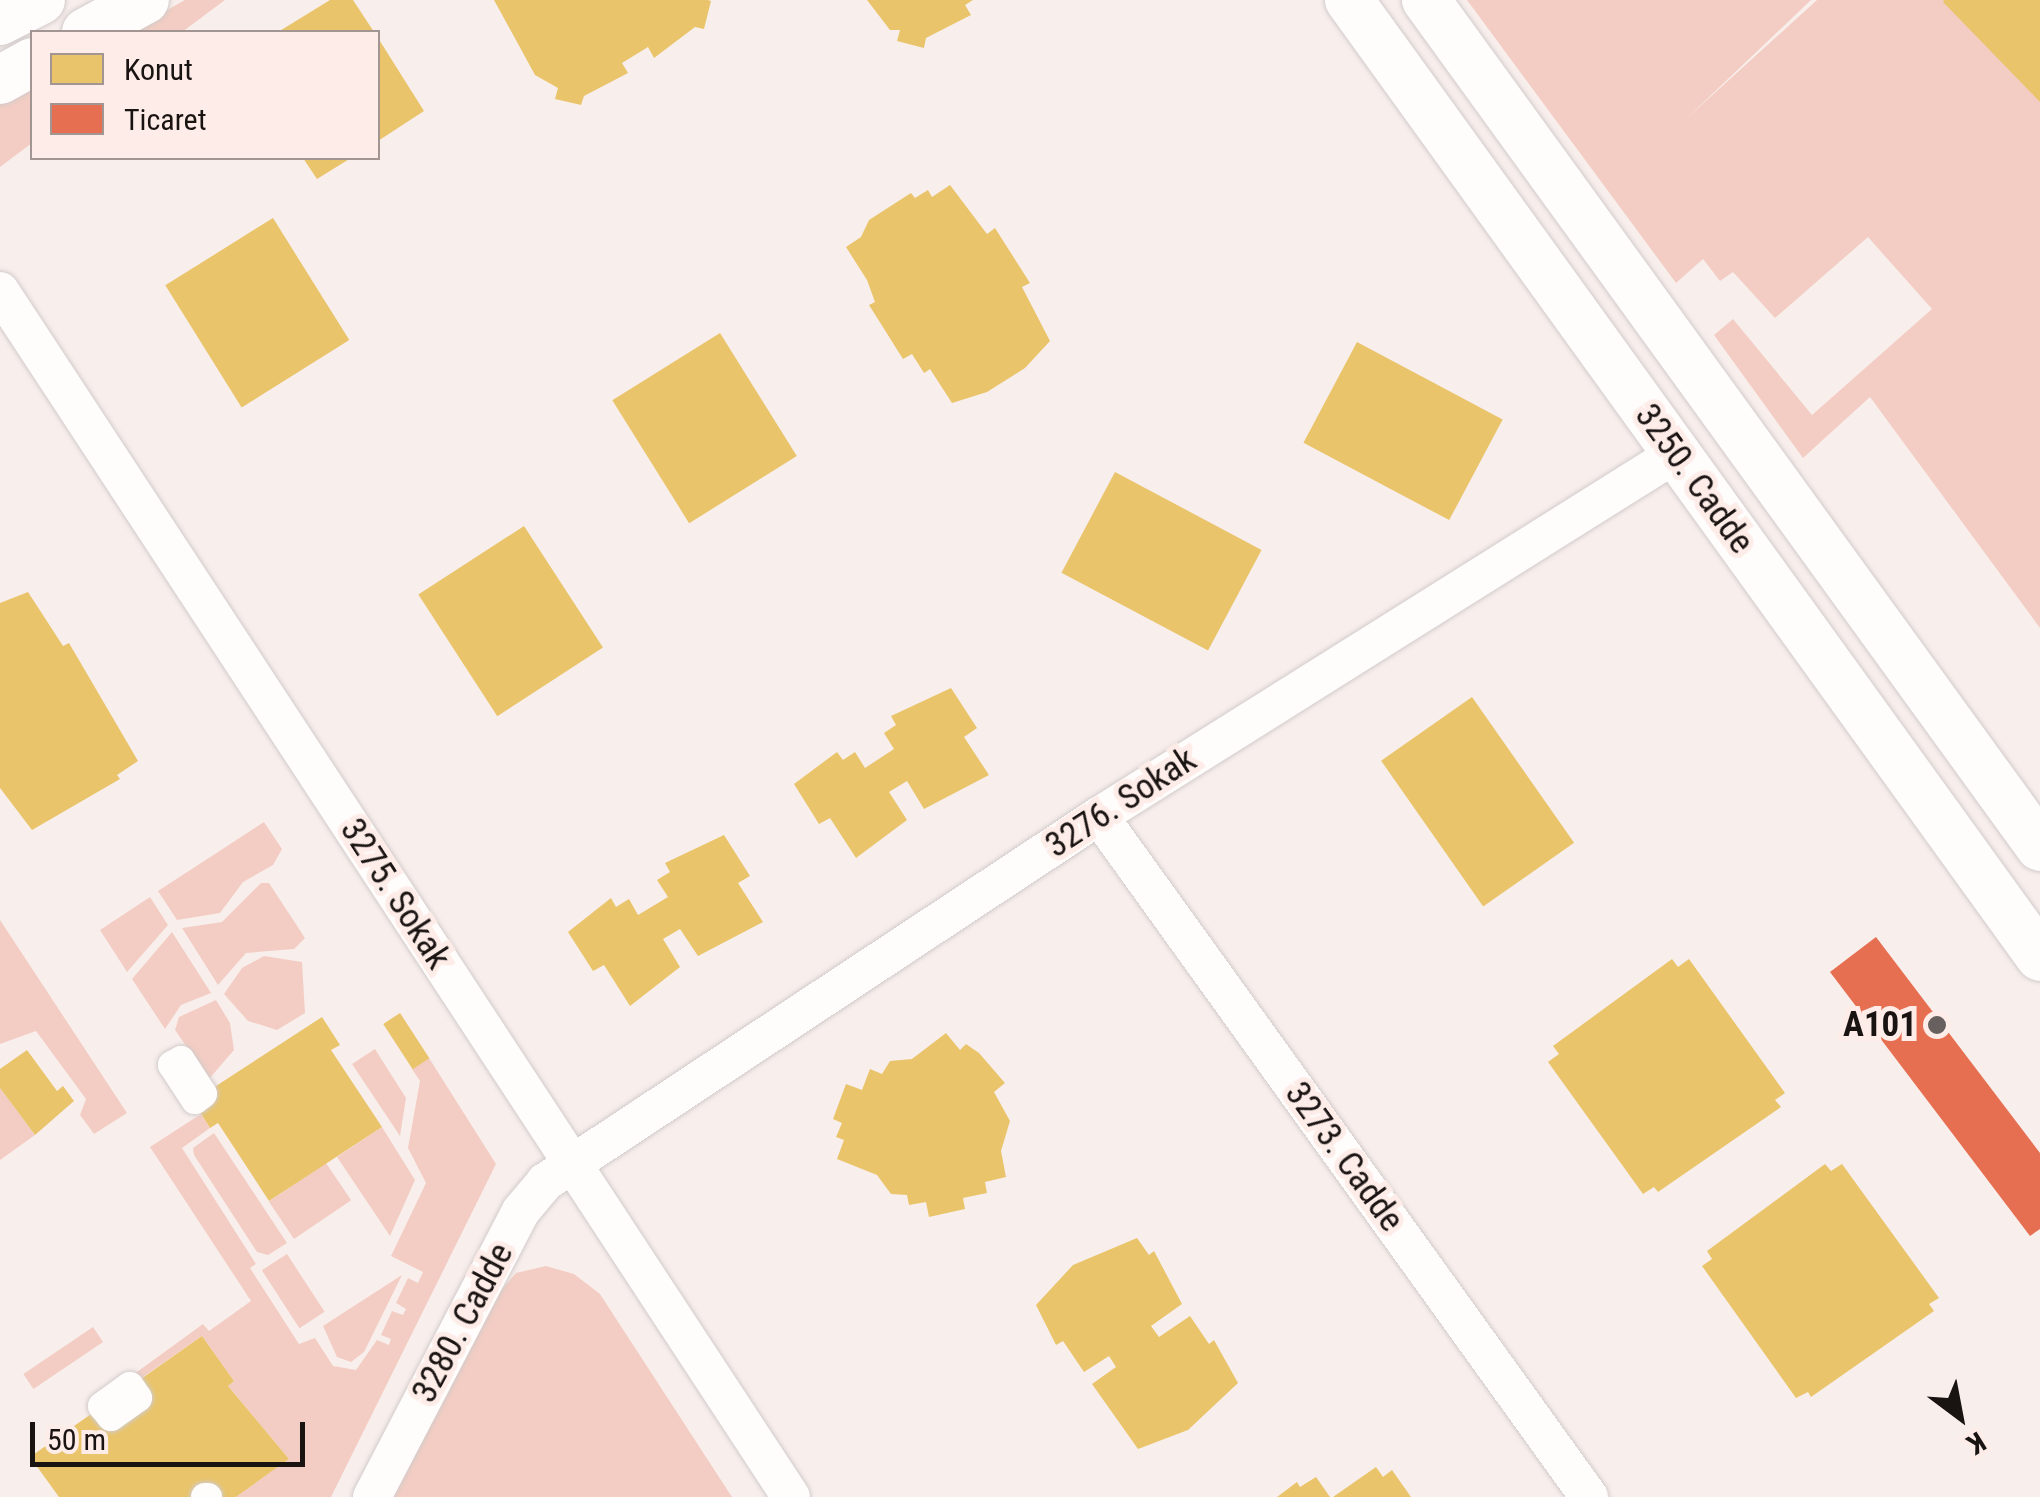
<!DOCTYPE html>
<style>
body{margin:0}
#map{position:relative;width:2040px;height:1497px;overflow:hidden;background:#f8efed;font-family:"Roboto Condensed",sans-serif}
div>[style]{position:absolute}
.green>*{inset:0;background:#f3cdc3;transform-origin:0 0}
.homes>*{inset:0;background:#e9c46a;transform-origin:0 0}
.shops>*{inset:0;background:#e76f51}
.roads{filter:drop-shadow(0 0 2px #d2cbca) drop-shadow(0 0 2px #d2cbca)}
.pedestrian>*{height:28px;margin:-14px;padding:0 14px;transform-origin:14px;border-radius:14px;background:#fefdfc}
.minor>*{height:38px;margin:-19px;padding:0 19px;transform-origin:19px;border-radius:19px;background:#fefdfc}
.tertiary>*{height:48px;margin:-24px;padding:0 24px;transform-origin:24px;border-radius:24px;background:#fefdfc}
.dots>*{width:28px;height:28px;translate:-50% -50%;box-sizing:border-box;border:5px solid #fdece8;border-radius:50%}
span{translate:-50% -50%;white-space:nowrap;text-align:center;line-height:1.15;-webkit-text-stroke:10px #fdece8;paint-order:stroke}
.street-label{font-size:35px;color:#191312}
.poi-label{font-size:35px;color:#191312;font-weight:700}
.right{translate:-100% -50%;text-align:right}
.legend{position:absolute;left:30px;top:30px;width:350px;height:130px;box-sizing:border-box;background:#fdece8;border:2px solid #a29592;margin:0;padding:12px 18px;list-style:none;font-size:30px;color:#191312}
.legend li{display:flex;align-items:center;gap:20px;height:50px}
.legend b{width:50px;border:2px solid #a29592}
.north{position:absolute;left:1910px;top:1367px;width:100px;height:100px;-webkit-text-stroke:8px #fdece8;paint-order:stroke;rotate:148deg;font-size:28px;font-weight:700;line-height:40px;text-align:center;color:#191312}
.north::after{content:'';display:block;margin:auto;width:35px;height:45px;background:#191312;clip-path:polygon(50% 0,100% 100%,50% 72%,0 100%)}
.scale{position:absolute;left:30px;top:1422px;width:275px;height:45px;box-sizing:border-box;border:5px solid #191312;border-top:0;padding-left:12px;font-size:30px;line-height:35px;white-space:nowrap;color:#191312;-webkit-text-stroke:8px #fdece8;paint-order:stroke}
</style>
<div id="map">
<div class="green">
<i style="clip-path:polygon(185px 0,225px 0,182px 32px,128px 32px)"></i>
<i style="clip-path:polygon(1467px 0,1811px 0,1686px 119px,1817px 0,2040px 0,2040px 628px,1870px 397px,1803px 458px,1714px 335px,1733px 319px,1812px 415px,1932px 309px,1868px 237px,1775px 318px,1733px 272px,1720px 281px,1703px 259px,1676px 283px)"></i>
<i style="clip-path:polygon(32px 86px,32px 143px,0 167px,0 104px)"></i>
<i style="clip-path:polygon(264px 822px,282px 849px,273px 865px,243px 882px,220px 913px,177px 920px,158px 891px)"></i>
<i style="clip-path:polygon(261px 883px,269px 883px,305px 938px,294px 949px,246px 953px,218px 985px,182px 928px,222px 922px)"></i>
<i style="clip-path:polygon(150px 897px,168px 925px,127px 972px,100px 930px)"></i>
<i style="clip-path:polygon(0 920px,127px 1113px,94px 1134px,80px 1115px,86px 1099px,36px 1031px,0 1044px)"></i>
<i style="clip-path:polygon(172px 932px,211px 993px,181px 1005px,165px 1029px,132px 979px)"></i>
<i style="clip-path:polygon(264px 956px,302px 962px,305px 1013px,277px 1030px,248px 1021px,224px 994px,242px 968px)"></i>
<i style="clip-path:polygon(216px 1000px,230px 1023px,234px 1050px,209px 1079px,175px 1030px,179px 1017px)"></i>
<i style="clip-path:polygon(375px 1049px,406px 1098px,400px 1136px,352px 1064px)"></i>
<i style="clip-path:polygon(429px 1058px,496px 1164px,331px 1497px,236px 1497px,289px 1459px,228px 1386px,234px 1381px,202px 1336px,130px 1386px,130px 1377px,203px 1324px,209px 1331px,251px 1301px,150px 1147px,201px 1114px,210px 1128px,182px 1148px,256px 1264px,250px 1268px,299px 1344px,315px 1338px,333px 1366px,356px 1370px,377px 1340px,389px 1345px,391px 1339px,381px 1335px,392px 1311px,403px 1315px,406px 1309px,396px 1303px,408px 1278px,418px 1283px,423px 1272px,391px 1256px,426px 1183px,408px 1148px,420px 1081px,412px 1069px)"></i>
<i style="clip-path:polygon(0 1088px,35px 1135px,0 1160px)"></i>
<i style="clip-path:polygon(382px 1127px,415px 1180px,390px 1236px,337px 1157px)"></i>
<i style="clip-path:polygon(214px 1133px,287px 1243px,268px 1255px,257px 1252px,194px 1155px,193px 1148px)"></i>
<i style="left:326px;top:1163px;width:45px;height:69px;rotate:56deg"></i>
<i style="left:287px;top:1254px;width:69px;height:30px;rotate:57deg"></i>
<i style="clip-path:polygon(546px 1266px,574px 1274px,600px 1294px,732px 1497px,391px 1497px,483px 1311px,516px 1273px)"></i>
<i style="clip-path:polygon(402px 1275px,364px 1352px,351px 1362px,337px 1357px,323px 1326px)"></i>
<i style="left:93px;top:1327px;width:18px;height:84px;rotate:56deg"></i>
</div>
<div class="homes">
<i style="clip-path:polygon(330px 0,353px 0,374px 32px,278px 32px)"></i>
<i style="clip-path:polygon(494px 0,708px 0,711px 1px,704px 29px,695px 27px,654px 58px,648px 47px,622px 63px,628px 73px,584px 96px,581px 105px,555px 99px,558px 88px,535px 75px)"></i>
<i style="clip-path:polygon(867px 0,973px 0,965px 5px,971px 15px,926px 38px,924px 48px,897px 41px,900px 30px,890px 30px)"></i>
<i style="clip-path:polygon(1944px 0,2040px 0,2040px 102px,1943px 2px)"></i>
<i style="clip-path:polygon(378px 38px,424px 111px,378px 141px)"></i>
<i style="clip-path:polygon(303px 158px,351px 158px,317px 179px)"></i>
<i style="clip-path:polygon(950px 185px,987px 234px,995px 228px,1030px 283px,1022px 287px,1050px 341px,1025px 368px,987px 392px,952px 403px,930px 369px,924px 373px,912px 354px,903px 359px,869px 305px,875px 302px,867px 280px,846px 247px,861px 237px,869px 220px,911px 193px,915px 198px,928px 190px,932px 197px)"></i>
<i style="left:273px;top:218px;width:144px;height:127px;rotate:58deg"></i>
<i style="left:720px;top:333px;width:145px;height:127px;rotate:58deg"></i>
<i style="left:1357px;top:342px;width:165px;height:114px;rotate:28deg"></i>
<i style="left:1115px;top:472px;width:166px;height:114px;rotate:28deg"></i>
<i style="left:524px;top:526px;width:145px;height:126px;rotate:57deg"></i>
<i style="clip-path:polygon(28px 592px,63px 646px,69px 643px,138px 761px,117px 775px,120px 779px,32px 830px,0 788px,0 603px)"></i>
<i style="clip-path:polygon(951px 688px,977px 728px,964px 737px,989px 775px,924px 809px,907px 781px,889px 792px,907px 820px,856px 858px,830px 818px,819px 824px,794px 784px,837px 752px,843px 760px,855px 752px,865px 768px,894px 749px,884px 733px,896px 725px,891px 716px)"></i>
<i style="left:1472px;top:697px;width:178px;height:111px;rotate:55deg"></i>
<i style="clip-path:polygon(724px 835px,750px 876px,738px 883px,763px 922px,698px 956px,680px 929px,663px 939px,680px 967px,630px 1006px,604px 965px,593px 971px,568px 932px,611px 898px,616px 907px,629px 899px,638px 915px,668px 897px,657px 880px,670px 872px,665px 863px)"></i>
<i style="clip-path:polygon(1672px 959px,1678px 967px,1689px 959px,1785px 1093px,1775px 1100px,1781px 1107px,1658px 1192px,1654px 1187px,1643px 1194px,1548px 1062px,1559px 1054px,1553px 1046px)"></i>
<i style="left:400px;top:1013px;width:54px;height:20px;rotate:57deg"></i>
<i style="clip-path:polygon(322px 1017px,340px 1045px,331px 1050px,382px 1127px,269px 1201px,218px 1123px,210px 1128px,193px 1101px)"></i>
<i style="clip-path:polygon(946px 1033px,960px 1050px,966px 1044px,979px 1053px,1005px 1083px,994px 1092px,1010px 1121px,1001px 1151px,1006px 1177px,985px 1182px,987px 1193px,963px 1198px,965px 1209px,929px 1217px,926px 1202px,909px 1205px,907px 1195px,891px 1194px,877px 1175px,837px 1159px,844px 1140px,836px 1137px,842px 1123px,833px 1119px,846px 1084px,862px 1090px,870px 1069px,882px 1074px,890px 1061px,912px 1059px)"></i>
<i style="clip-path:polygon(27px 1050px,57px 1091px,63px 1086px,74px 1101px,35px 1135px,0 1088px,0 1069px)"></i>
<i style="clip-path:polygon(1825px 1164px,1831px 1171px,1842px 1164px,1939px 1298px,1929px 1304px,1934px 1311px,1811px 1397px,1808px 1392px,1796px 1398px,1702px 1266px,1712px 1259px,1707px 1251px)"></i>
<i style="clip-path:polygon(1137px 1238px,1149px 1255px,1154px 1251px,1182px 1304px,1151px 1326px,1159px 1337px,1190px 1316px,1209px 1344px,1214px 1340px,1238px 1383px,1188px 1430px,1138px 1449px,1092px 1384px,1116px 1367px,1109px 1356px,1084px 1372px,1063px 1341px,1056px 1345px,1036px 1305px,1073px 1265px)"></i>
<i style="clip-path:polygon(202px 1336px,234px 1381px,228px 1386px,289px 1459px,236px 1497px,59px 1497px,30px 1457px)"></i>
<i style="clip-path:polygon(1376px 1467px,1383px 1477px,1392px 1470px,1411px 1497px,1333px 1497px)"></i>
<i style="clip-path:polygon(1316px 1477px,1330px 1497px,1277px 1497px,1297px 1482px,1300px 1487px)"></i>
</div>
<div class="shops">
<i style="clip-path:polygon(1876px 937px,2040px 1153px,2040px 1229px,2030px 1236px,1830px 972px)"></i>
</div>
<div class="roads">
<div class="pedestrian">
<i style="left:181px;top:1060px;width:40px;rotate:57.1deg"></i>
<i style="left:203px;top:1094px;width:10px;rotate:143deg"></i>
<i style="left:195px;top:1100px;width:42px;rotate:-123.3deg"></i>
<i style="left:172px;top:1065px;width:10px;rotate:-29deg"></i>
<i style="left:130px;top:1386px;width:14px;rotate:56deg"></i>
<i style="left:138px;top:1398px;width:33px;rotate:145deg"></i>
<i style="left:111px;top:1417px;width:14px;rotate:-129deg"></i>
<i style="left:102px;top:1406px;width:34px;rotate:-36deg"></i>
<i style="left:205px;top:1497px;width:3px"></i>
</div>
<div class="minor">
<i style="left:0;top:291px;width:1442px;rotate:56.74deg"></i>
<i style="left:1099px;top:816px;width:839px;rotate:54.26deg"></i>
<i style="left:372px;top:1497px;width:322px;rotate:-62.5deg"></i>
<i style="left:521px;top:1211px;width:38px;rotate:-50deg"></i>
<i style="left:545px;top:1182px;width:664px;rotate:-33.45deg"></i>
<i style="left:1099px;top:816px;width:683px;rotate:-32.13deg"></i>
</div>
<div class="tertiary">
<i style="left:1349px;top:0;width:1180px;rotate:54.17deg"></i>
<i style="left:1426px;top:0;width:1046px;rotate:54.06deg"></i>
<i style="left:0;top:21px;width:46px;rotate:-27.1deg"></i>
<i style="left:86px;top:32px;width:67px;rotate:-28.5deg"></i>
<i style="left:0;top:80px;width:37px;rotate:-29deg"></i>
</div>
</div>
<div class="dots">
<i style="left:1937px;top:1025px;background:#67605f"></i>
</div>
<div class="street-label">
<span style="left:1694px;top:479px;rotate:54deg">3250. Cadde</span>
<span style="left:1121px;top:803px;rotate:-33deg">3276. Sokak</span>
<span style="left:395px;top:894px;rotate:57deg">3275. Sokak</span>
<span style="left:1344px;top:1157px;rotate:54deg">3273. Cadde</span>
<span style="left:463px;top:1323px;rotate:-62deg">3280. Cadde</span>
</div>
<div class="poi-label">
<span class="right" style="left:1917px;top:1025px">A101</span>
</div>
<ul class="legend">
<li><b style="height:28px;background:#e9c46a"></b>Konut</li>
<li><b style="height:28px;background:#e76f51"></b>Ticaret</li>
</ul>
<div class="north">K</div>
<div class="scale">50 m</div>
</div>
